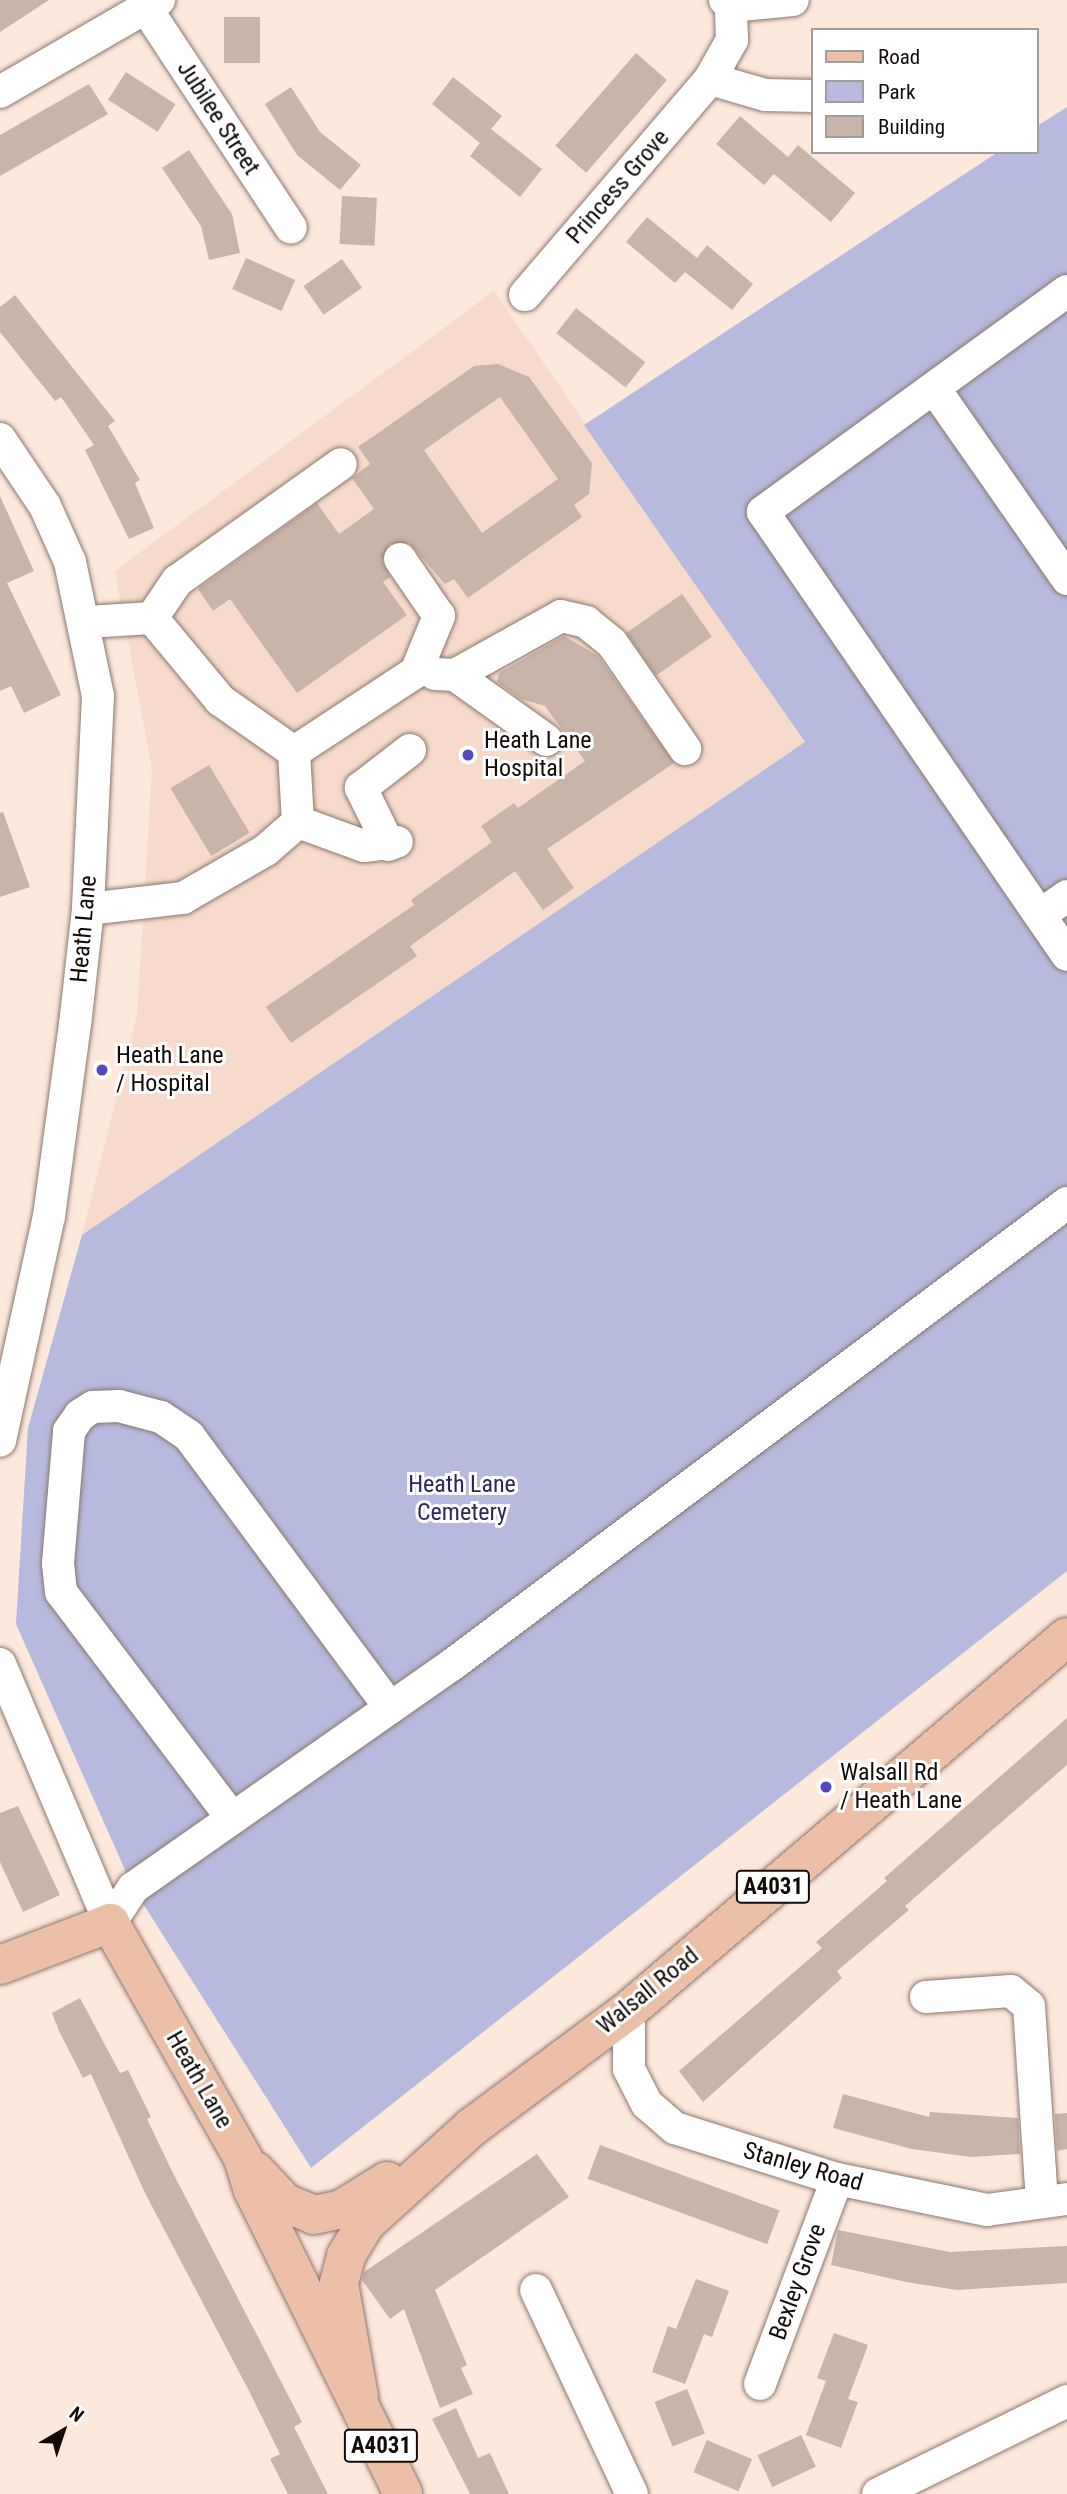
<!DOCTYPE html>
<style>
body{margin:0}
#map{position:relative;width:1067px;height:2494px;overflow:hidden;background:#fde8dc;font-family:"Roboto Condensed",sans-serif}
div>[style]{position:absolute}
.built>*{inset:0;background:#f7dacb}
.green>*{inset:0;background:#b7b9df}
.building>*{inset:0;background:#c8b4a9;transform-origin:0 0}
.roads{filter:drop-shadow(0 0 2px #8b786e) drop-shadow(0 0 2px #8b786e)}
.minor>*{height:32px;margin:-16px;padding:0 16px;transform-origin:16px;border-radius:16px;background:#fff}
.major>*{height:38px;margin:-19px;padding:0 19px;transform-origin:19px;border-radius:19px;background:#ecc0a7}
.dots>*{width:19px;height:19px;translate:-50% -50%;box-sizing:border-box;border:4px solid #fff;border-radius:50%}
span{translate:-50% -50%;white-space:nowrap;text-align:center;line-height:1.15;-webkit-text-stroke:6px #fff;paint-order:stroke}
.shield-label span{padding:2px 5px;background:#fff;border:2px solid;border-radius:5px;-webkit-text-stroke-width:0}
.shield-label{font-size:23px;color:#120b08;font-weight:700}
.street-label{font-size:24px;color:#120b08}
.poi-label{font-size:24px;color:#120b08}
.left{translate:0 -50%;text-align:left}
.park-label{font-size:24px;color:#2c2664}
.legend{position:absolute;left:811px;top:28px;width:228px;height:126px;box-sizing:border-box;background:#fff;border:2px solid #a09d9c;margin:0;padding:9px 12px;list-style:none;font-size:21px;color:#120b08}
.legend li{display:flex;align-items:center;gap:14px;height:35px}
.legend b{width:35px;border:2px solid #a09d9c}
.north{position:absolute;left:28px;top:2396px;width:70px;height:70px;-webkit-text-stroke:5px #fff;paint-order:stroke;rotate:39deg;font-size:19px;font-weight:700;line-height:28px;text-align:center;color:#120b08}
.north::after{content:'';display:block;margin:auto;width:24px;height:32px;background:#120b08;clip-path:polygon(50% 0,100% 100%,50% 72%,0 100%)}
</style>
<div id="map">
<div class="built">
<i style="clip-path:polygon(494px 291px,805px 742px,82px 1235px,137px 1015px,152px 769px,115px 571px)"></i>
</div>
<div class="green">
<i style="clip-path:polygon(1067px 107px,1067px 1571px,311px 2168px,133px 1888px,16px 1624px,28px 1428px,82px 1235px,805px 742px,584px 425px,998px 152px,1037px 152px,1037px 126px)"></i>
</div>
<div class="building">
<i style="clip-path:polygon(0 0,49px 0,0 32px)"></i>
<i style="left:224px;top:17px;width:36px;height:46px"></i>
<i style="left:636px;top:53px;width:41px;height:123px;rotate:41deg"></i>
<i style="left:126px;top:72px;width:59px;height:33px;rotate:33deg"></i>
<i style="clip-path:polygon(453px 77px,502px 116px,491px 129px,542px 169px,520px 197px,470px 156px,480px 143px,432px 104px)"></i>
<i style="clip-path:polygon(89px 84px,108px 114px,0 176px,0 135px)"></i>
<i style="clip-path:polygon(291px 87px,320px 132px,361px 165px,340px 190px,297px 155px,265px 104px)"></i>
<i style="clip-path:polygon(740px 116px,788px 157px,798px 145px,855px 193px,831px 222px,774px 174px,764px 185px,716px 144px)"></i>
<i style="clip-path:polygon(189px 150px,232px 214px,240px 253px,209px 260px,201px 226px,162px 168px)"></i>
<i style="left:342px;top:196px;width:35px;height:48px;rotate:3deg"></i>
<i style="clip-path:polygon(647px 217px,697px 258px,707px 245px,753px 284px,732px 310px,685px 272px,675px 283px,626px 242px)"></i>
<i style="left:246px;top:258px;width:54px;height:34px;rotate:24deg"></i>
<i style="left:342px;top:259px;width:35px;height:47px;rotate:55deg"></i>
<i style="clip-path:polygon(15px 295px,115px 421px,108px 426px,140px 480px,135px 483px,154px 528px,129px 539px,85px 450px,94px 445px,61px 397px,55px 401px,0 332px,0 307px)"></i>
<i style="left:576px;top:308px;width:88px;height:32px;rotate:38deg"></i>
<i style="clip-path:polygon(evenodd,498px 364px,529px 377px,592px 463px,589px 494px,574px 505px,582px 517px,468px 598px,454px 579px,445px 584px,409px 543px,390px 544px,382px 560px,390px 577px,383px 582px,407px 615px,297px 693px,230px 599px,213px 611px,198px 589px,317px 503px,339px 534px,374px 509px,352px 478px,370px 464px,358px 447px,474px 366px,498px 364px,500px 397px,558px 479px,482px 533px,424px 450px,500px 397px)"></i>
<i style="clip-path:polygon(0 496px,34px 571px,7px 583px,61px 695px,24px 713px,11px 686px,0 691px)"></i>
<i style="left:682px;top:594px;width:52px;height:68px;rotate:55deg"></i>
<i style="clip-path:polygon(564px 636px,598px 656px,674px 763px,547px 849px,574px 888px,543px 910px,515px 871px,410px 946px,417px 956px,291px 1043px,266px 1007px,414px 905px,411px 900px,492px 842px,481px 826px,514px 803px,518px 808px,585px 761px,545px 706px,521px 699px,497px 682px,499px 673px)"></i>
<i style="left:209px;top:765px;width:79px;height:45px;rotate:59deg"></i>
<i style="clip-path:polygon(3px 812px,30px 887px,0 897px,0 813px)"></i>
<i style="clip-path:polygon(1067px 1718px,1067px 1765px,905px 1906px,909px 1910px,837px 1971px,842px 1978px,703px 2102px,679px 2071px,822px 1948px,816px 1942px,887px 1881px,884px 1878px)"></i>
<i style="clip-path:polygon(18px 1806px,60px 1895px,23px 1912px,0 1862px,0 1813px)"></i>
<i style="clip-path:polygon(80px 1998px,120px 2073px,128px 2070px,151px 2117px,147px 2119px,172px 2171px,302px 2422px,294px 2427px,328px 2494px,288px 2494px,270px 2459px,280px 2454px,249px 2391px,145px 2193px,91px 2074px,83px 2078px,59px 2031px,52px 2013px)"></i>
<i style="clip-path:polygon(843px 2094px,929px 2117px,930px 2112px,1018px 2118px,1020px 2154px,971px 2157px,912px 2149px,833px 2128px)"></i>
<i style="clip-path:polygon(1067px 2113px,1067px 2149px,1057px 2151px,1055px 2114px)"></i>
<i style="left:600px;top:2145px;width:191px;height:36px;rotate:20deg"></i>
<i style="clip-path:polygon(537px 2154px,569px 2197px,435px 2290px,467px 2365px,461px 2368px,473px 2394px,440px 2408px,404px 2309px,390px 2319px,362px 2280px,364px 2272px)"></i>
<i style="clip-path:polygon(838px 2230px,950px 2252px,1067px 2246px,1067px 2283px,957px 2290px,906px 2282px,831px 2265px)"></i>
<i style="clip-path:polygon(696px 2279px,729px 2291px,712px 2337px,704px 2334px,685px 2384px,652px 2372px,668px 2326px,676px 2329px)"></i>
<i style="clip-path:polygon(834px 2333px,868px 2345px,848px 2399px,858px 2402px,841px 2448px,806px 2435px,826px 2381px,817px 2378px)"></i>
<i style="left:687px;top:2389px;width:48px;height:35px;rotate:68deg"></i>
<i style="clip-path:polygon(456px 2408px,478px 2458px,490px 2453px,509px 2494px,470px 2494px,432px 2419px)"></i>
<i style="left:801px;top:2435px;width:35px;height:48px;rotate:65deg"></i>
<i style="left:707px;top:2440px;width:49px;height:35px;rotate:23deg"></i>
</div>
<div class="roads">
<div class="minor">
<i style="left:725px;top:0;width:8px;rotate:45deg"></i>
<i style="left:731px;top:6px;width:62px;rotate:-5.5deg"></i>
<i style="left:146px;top:8px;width:263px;rotate:56.6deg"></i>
<i style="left:710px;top:79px;width:57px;rotate:16.2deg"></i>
<i style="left:765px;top:95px;width:48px;rotate:1.2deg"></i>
<i style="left:0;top:92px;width:184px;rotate:-30.1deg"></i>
<i style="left:1067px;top:291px;width:376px;rotate:144deg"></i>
<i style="left:763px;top:512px;width:537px;rotate:55.54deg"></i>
<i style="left:525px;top:295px;width:284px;rotate:-49.4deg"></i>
<i style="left:710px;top:79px;width:45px;rotate:-60.6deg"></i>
<i style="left:732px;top:40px;width:34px;rotate:-92deg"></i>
<i style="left:934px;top:388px;width:233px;rotate:55.1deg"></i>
<i style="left:0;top:439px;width:81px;rotate:56.1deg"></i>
<i style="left:45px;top:506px;width:61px;rotate:65.9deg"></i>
<i style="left:70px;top:562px;width:137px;rotate:78.2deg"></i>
<i style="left:98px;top:696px;width:213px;rotate:92.7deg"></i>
<i style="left:88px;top:909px;width:116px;rotate:96.4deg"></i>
<i style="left:75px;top:1024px;width:194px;rotate:97.7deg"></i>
<i style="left:49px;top:1216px;width:230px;rotate:102.3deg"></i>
<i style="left:152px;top:618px;width:45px;rotate:-56deg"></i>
<i style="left:177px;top:581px;width:201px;rotate:-35.5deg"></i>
<i style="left:87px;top:622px;width:65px;rotate:-3.5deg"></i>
<i style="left:152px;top:618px;width:107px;rotate:50.3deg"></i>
<i style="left:220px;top:700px;width:90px;rotate:35.1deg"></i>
<i style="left:435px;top:674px;width:20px;rotate:3deg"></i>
<i style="left:455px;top:675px;width:112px;rotate:35.5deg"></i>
<i style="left:455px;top:675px;width:121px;rotate:-29.1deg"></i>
<i style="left:561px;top:616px;width:26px;rotate:13deg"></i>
<i style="left:586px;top:622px;width:33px;rotate:39deg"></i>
<i style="left:612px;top:643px;width:129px;rotate:55.4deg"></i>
<i style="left:298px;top:822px;width:70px;rotate:-93.3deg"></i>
<i style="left:294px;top:752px;width:146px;rotate:-33.3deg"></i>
<i style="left:416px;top:672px;width:61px;rotate:-67.7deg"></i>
<i style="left:439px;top:616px;width:69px;rotate:-124.4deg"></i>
<i style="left:298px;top:822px;width:70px;rotate:20deg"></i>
<i style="left:364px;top:846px;width:33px;rotate:-7deg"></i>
<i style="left:389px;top:845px;width:64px;rotate:-116.2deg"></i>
<i style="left:361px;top:788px;width:62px;rotate:-37.8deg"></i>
<i style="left:88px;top:909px;width:96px;rotate:-6.6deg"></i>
<i style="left:183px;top:898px;width:96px;rotate:-30deg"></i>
<i style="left:266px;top:850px;width:43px;rotate:-41.2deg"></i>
<i style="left:1040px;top:915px;width:33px;rotate:-35deg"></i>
<i style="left:0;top:1664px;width:281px;rotate:67deg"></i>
<i style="left:232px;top:1818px;width:283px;rotate:-127.1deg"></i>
<i style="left:61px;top:1592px;width:29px;rotate:-96deg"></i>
<i style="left:58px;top:1563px;width:132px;rotate:-85.2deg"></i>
<i style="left:69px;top:1431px;width:19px;rotate:-55deg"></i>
<i style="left:80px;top:1415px;width:15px;rotate:-32deg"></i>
<i style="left:93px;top:1407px;width:26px;rotate:-2deg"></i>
<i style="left:119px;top:1406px;width:43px;rotate:14.7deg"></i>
<i style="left:161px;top:1417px;width:34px;rotate:34deg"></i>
<i style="left:189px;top:1436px;width:338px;rotate:53.5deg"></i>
<i style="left:110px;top:1923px;width:42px;rotate:-56.7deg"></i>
<i style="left:133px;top:1888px;width:391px;rotate:-35deg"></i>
<i style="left:453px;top:1664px;width:768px;rotate:-36.9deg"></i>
<i style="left:926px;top:1997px;width:85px;rotate:-4deg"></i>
<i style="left:1011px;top:1991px;width:23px;rotate:40deg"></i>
<i style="left:1029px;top:2006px;width:196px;rotate:86.2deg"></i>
<i style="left:629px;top:2010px;width:59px;rotate:90deg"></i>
<i style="left:629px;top:2069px;width:39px;rotate:63deg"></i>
<i style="left:647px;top:2104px;width:37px;rotate:41deg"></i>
<i style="left:675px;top:2128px;width:170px;rotate:17.5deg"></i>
<i style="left:837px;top:2179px;width:153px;rotate:11.7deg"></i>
<i style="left:987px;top:2210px;width:81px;rotate:-7.8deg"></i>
<i style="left:536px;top:2290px;width:225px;rotate:64.8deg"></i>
<i style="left:760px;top:2384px;width:219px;rotate:-69.4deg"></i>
<i style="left:878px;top:2494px;width:211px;rotate:-26.2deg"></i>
</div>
<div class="major">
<i style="left:0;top:1965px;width:118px;rotate:-20.9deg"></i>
<i style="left:110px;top:1923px;width:270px;rotate:60.5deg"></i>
<i style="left:243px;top:2158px;width:31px;rotate:73deg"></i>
<i style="left:252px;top:2188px;width:341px;rotate:63.7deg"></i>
<i style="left:255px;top:2171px;width:44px;rotate:46.8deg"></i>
<i style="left:285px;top:2203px;width:31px;rotate:22deg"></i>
<i style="left:314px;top:2215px;width:29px;rotate:-12deg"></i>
<i style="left:342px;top:2209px;width:53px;rotate:-31.9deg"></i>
<i style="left:359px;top:2397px;width:116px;rotate:-100deg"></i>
<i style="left:339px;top:2283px;width:28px;rotate:-75deg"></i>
<i style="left:346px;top:2256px;width:39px;rotate:-59deg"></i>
<i style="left:366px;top:2223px;width:143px;rotate:-42.2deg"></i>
<i style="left:472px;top:2127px;width:196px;rotate:-36.7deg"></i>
<i style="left:629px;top:2010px;width:575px;rotate:-40.42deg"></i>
</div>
</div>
<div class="dots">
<i style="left:468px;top:755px;background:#5547bf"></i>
<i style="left:102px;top:1070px;background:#5547bf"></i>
<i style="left:826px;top:1787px;background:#5547bf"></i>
</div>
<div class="shield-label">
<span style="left:773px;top:1887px">A4031</span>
<span style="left:381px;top:2446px">A4031</span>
</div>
<div class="street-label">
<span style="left:218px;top:118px;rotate:57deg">Jubilee Street</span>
<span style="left:618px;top:187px;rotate:-49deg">Princess Grove</span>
<span style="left:84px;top:929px;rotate:-85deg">Heath Lane</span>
<span style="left:648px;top:1991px;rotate:-39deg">Walsall Road</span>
<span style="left:199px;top:2080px;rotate:60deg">Heath Lane</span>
<span style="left:803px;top:2167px;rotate:16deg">Stanley Road</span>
<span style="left:798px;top:2282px;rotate:-70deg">Bexley Grove</span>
</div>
<div class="poi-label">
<span class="left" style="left:484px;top:755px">Heath Lane<br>Hospital</span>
<span class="left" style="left:116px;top:1070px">Heath Lane<br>/ Hospital</span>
<span class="left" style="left:840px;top:1787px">Walsall Rd<br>/ Heath Lane</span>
</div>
<div class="park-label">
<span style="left:462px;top:1499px">Heath Lane<br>Cemetery</span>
</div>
<ul class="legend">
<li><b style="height:9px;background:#ecc0a7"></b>Road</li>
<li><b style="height:19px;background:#b7b9df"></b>Park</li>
<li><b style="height:19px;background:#c8b4a9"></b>Building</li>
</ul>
<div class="north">N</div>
</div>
